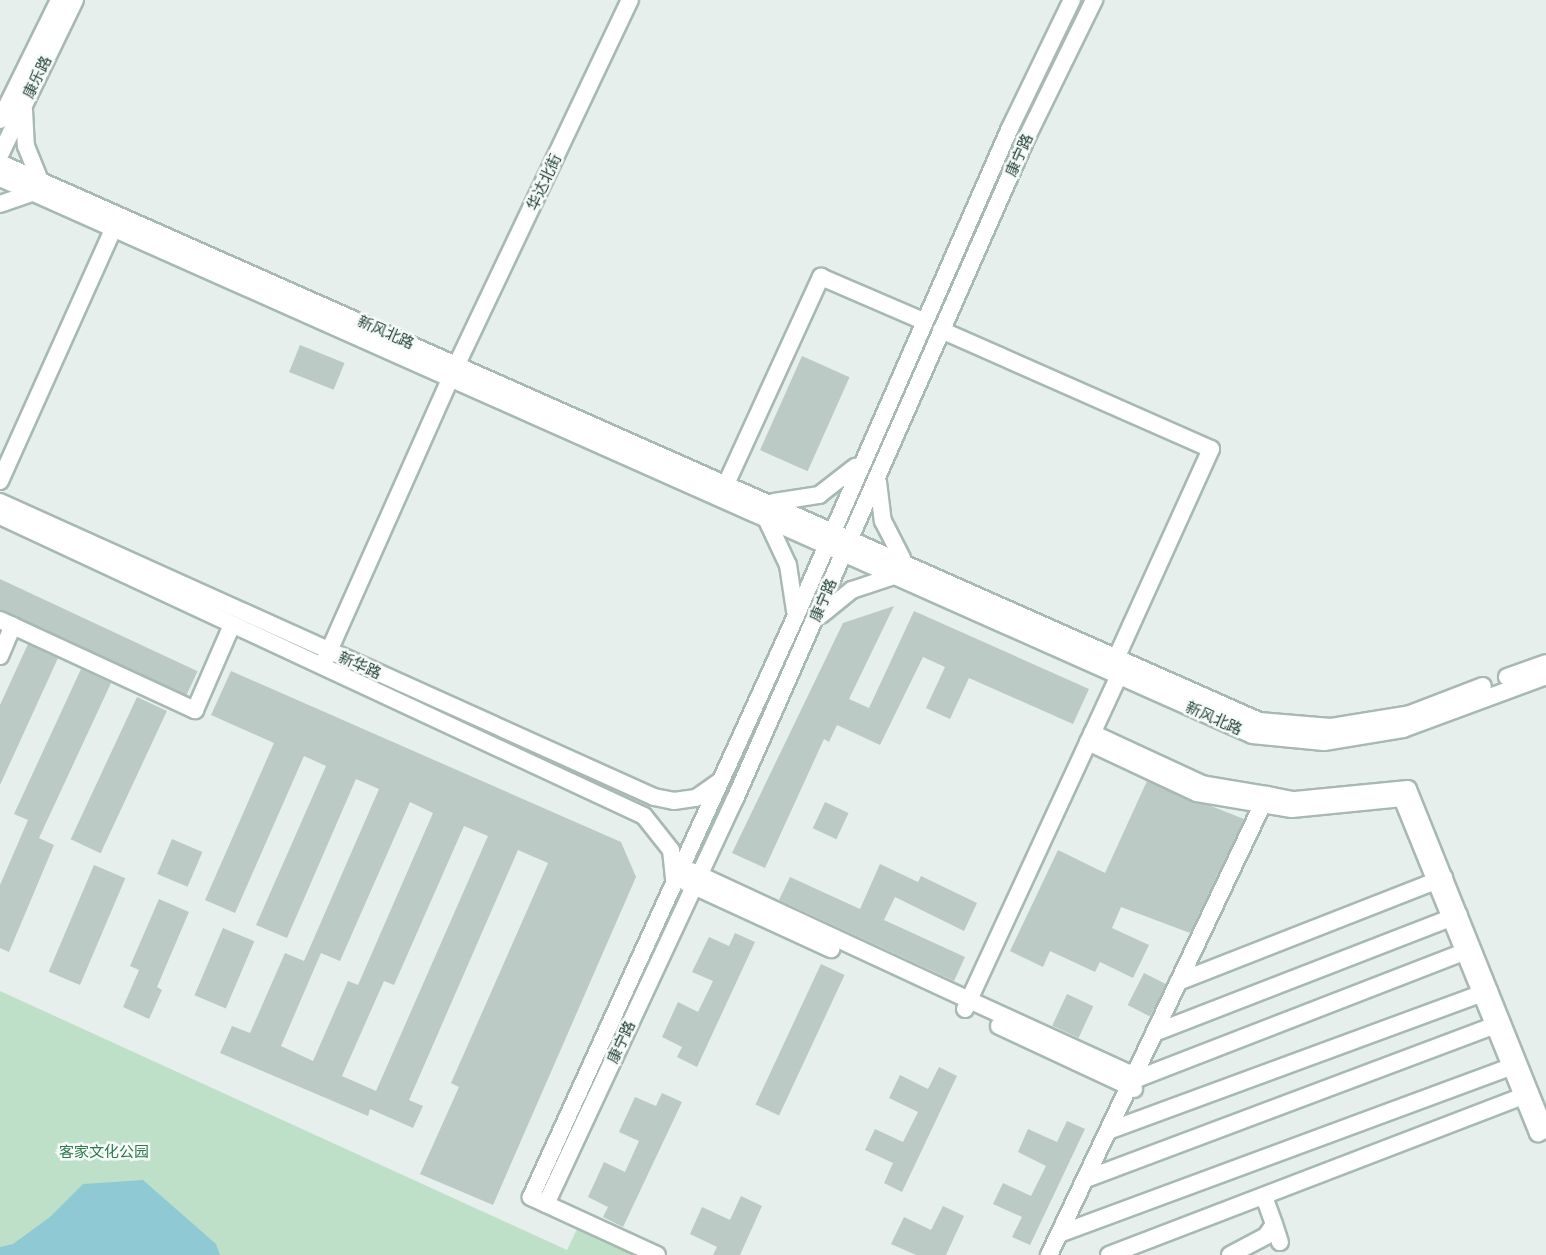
<!DOCTYPE html>
<html>
<head>
<meta charset="utf-8">
<style>
	body { margin:0 }
	#map { position:relative; width:1546px; height:1255px; overflow:hidden; background:#e6efeb; font-family:"Asap Condensed","Noto Sans SC",sans-serif }
	div>[style] { position:absolute }
	.green>* { inset:0; background:#bfe0c8 }
	.water>* { inset:0; background:#8ec9d4 }
	.building>* { inset:0; background:#bbcac4; transform-origin:0 0 }
	.roads { filter:drop-shadow(2px 0 #a8b8b2) drop-shadow(-2px 0 #a8b8b2) drop-shadow(0 2px #a8b8b2) drop-shadow(0 -2px #a8b8b2) }
	.minor>* { height:16px; margin:-8px; padding:0 8px; transform-origin:8px; border-radius:8px; background:#fff }
	span { translate:-50% -50%; white-space:nowrap; text-align:center; line-height:1.15; -webkit-text-stroke:5px #f7fbf9; paint-order:stroke }
	.street-label { font-size:15px; color:#24423a }
	.park-label { font-size:15px; color:#2d7a4b }
</style>
</head>
<body>
<div id="map">
	<div class="green">
		<div style="clip-path:polygon(0 991px,567px 1250px,578px 1227px,640px 1255px,0 1255px)"></div>
	</div>
	<div class="water">
		<div style="clip-path:polygon(143px 1180px,216px 1244px,220px 1255px,0 1255px,0 1247px,13px 1244px,50px 1217px,83px 1184px)"></div>
	</div>
	<div class="building">
		<div style="left:300px;top:345px;width:48px;height:29px;rotate:22deg"></div>
		<div style="left:802px;top:356px;width:52px;height:103px;rotate:24deg"></div>
		<div style="left:0;top:579px;width:218px;height:29px;rotate:25deg"></div>
		<div style="clip-path:polygon(894px 606px,849px 699px,869px 708px,914px 611px,1089px 689px,1073px 724px,969px 678px,950px 719px,926px 708px,945px 667px,923px 657px,880px 745px,837px 725px,829px 742px,824px 739px,765px 868px,732px 853px,843px 623px)"></div>
		<div style="clip-path:polygon(28px 644px,58px 658px,0 785px,0 705px)"></div>
		<div style="clip-path:polygon(81px 669px,111px 683px,39px 838px,54px 845px,9px 952px,0 948px,0 885px,28px 820px,14px 814px)"></div>
		<div style="clip-path:polygon(evenodd,231px 671px,621px 842px,636px 877px,493px 1205px,420px 1174px,459px 1087px,451px 1083px,548px 863px,518px 850px,409px 1100px,423px 1106px,413px 1128px,370px 1109px,368px 1116px,220px 1053px,232px 1026px,250px 1033px,285px 953px,304px 961px,379px 789px,356px 779px,287px 938px,256px 925px,326px 766px,304px 756px,235px 913px,205px 900px,274px 743px,211px 715px,231px 671px,410px 802px,433px 813px,358px 985px,348px 981px,313px 1061px,281px 1046px,321px 953px,340px 961px,410px 802px,231px 671px,464px 826px,488px 836px,376px 1091px,342px 1076px,384px 981px,394px 985px,464px 826px)"></div>
		<div style="left:137px;top:697px;width:33px;height:157px;rotate:25deg"></div>
		<div style="clip-path:polygon(1147px 781px,1244px 819px,1190px 933px,1121px 907px,1112px 928px,1149px 945px,1133px 978px,1100px 962px,1095px 972px,1050px 951px,1043px 967px,1010px 951px,1058px 850px,1105px 873px)"></div>
		<div style="left:825px;top:802px;width:26px;height:29px;rotate:25deg"></div>
		<div style="left:172px;top:839px;width:33px;height:38px;rotate:23deg"></div>
		<div style="clip-path:polygon(880px 864px,918px 882px,921px 876px,977px 903px,964px 931px,895px 897px,884px 920px,965px 957px,954px 981px,779px 900px,790px 877px,860px 909px)"></div>
		<div style="left:94px;top:865px;width:34px;height:116px;rotate:23deg"></div>
		<div style="clip-path:polygon(159px 899px,189px 912px,157px 987px,162px 990px,149px 1019px,123px 1007px,139px 970px,130px 966px)"></div>
		<div style="left:223px;top:928px;width:34px;height:73px;rotate:23deg"></div>
		<div style="clip-path:polygon(735px 933px,755px 942px,697px 1067px,677px 1057px,682px 1047px,662px 1037px,678px 1002px,698px 1012px,713px 981px,692px 972px,709px 937px,729px 946px)"></div>
		<div style="left:821px;top:964px;width:26px;height:155px;rotate:25deg"></div>
		<div style="left:1144px;top:973px;width:25px;height:36px;rotate:27deg"></div>
		<div style="left:1067px;top:994px;width:29px;height:35px;rotate:25deg"></div>
		<div style="clip-path:polygon(939px 1067px,957px 1076px,902px 1192px,884px 1183px,893px 1163px,865px 1150px,875px 1129px,903px 1142px,918px 1112px,889px 1098px,900px 1075px,928px 1089px)"></div>
		<div style="clip-path:polygon(662px 1093px,682px 1102px,623px 1227px,603px 1217px,608px 1207px,588px 1197px,604px 1162px,625px 1172px,639px 1141px,619px 1132px,635px 1097px,656px 1106px)"></div>
		<div style="clip-path:polygon(1067px 1121px,1085px 1129px,1030px 1245px,1012px 1237px,1022px 1217px,993px 1204px,1003px 1183px,1031px 1196px,1046px 1166px,1018px 1152px,1028px 1129px,1057px 1142px)"></div>
		<div style="clip-path:polygon(741px 1196px,762px 1206px,740px 1255px,713px 1255px,717px 1247px,690px 1234px,702px 1207px,730px 1220px)"></div>
		<div style="clip-path:polygon(943px 1206px,964px 1216px,946px 1255px,916px 1255px,891px 1244px,904px 1217px,931px 1230px)"></div>
	</div>
	<div class="roads">
		<div class="minor">
			<div style="left:24px;top:110px;width:36px;rotate:87deg"></div>
			<div style="left:26px;top:146px;width:38px;rotate:68deg"></div>
			<div style="left:0;top:120px;width:134px;rotate:-63.8deg"></div>
			<div style="left:0;top:155px;width:172px;rotate:-64.2deg"></div>
			<div style="left:0;top:163px;width:1377px;rotate:23.9deg"></div>
			<div style="left:1259px;top:721px;width:72px;rotate:4.8deg"></div>
			<div style="left:1331px;top:727px;width:80px;rotate:-9.3deg"></div>
			<div style="left:1410px;top:714px;width:78px;rotate:-21deg"></div>
			<div style="left:0;top:178px;width:1370px;rotate:23.98deg"></div>
			<div style="left:1252px;top:735px;width:72px;rotate:5.6deg"></div>
			<div style="left:1324px;top:742px;width:80px;rotate:-9.3deg"></div>
			<div style="left:1403px;top:729px;width:153px;rotate:-20.3deg"></div>
			<div style="left:0;top:204px;width:36px;rotate:-19deg"></div>
			<div style="left:941px;top:330px;width:295px;rotate:23.8deg"></div>
			<div style="left:1211px;top:449px;width:237px;rotate:114.4deg"></div>
			<div style="left:0;top:481px;width:287px;rotate:-65.8deg"></div>
			<div style="left:727px;top:482px;width:226px;rotate:-65.4deg"></div>
			<div style="left:821px;top:277px;width:111px;rotate:23.3deg"></div>
			<div style="left:878px;top:482px;width:39px;rotate:83deg"></div>
			<div style="left:883px;top:521px;width:42px;rotate:62.8deg"></div>
			<div style="left:0;top:502px;width:717px;rotate:24.28deg"></div>
			<div style="left:654px;top:797px;width:20px;rotate:11deg"></div>
			<div style="left:674px;top:801px;width:22px;rotate:-8deg"></div>
			<div style="left:696px;top:798px;width:29px;rotate:-35deg"></div>
			<div style="left:774px;top:502px;width:46px;rotate:-8.8deg"></div>
			<div style="left:819px;top:495px;width:46px;rotate:-37.9deg"></div>
			<div style="left:0;top:516px;width:710px;rotate:24.98deg"></div>
			<div style="left:644px;top:816px;width:43px;rotate:51.5deg"></div>
			<div style="left:671px;top:850px;width:31px;rotate:84deg"></div>
			<div style="left:765px;top:516px;width:54px;rotate:64.9deg"></div>
			<div style="left:788px;top:565px;width:47px;rotate:81.3deg"></div>
			<div style="left:821px;top:615px;width:40px;rotate:-39deg"></div>
			<div style="left:852px;top:590px;width:47px;rotate:-18.4deg"></div>
			<div style="left:0;top:620px;width:215px;rotate:24.8deg"></div>
			<div style="left:195px;top:710px;width:93px;rotate:-66.5deg"></div>
			<div style="left:0;top:656px;width:33px;rotate:-67deg"></div>
			<div style="left:325px;top:660px;width:324px;rotate:-66deg"></div>
			<div style="left:457px;top:364px;width:403px;rotate:-64.6deg"></div>
			<div style="left:1507px;top:677px;width:41px;rotate:-19.7deg"></div>
			<div style="left:1088px;top:742px;width:120px;rotate:25.1deg"></div>
			<div style="left:1197px;top:793px;width:96px;rotate:9.6deg"></div>
			<div style="left:1292px;top:809px;width:111px;rotate:-5.7deg"></div>
			<div style="left:1402px;top:798px;width:362px;rotate:67.9deg"></div>
			<div style="left:1538px;top:1133px;width:8px;rotate:-23deg"></div>
			<div style="left:1545px;top:1130px;width:367px;rotate:-111.9deg"></div>
			<div style="left:1408px;top:789px;width:116px;rotate:174.5deg"></div>
			<div style="left:1293px;top:800px;width:21px;rotate:-169deg"></div>
			<div style="left:1272px;top:796px;width:71px;rotate:-170.3deg"></div>
			<div style="left:1202px;top:784px;width:121px;rotate:-155.1deg"></div>
			<div style="left:691px;top:871px;width:306px;rotate:24.9deg"></div>
			<div style="left:969px;top:1000px;width:367px;rotate:-65.2deg"></div>
			<div style="left:685px;top:882px;width:161px;rotate:24.7deg"></div>
			<div style="left:1178px;top:982px;width:286px;rotate:-21.4deg"></div>
			<div style="left:965px;top:1009px;width:10px;rotate:-66deg"></div>
			<div style="left:969px;top:1000px;width:187px;rotate:24.6deg"></div>
			<div style="left:1139px;top:1078px;width:357px;rotate:-21.2deg"></div>
			<div style="left:999px;top:1026px;width:149px;rotate:25deg"></div>
			<div style="left:1154px;top:1033px;width:327px;rotate:-21.2deg"></div>
			<div style="left:1108px;top:1131px;width:406px;rotate:-20.2deg"></div>
			<div style="left:1086px;top:1179px;width:444px;rotate:-20.6deg"></div>
			<div style="left:546px;top:1204px;width:447px;rotate:-65deg"></div>
			<div style="left:735px;top:799px;width:724px;rotate:-66.2deg"></div>
			<div style="left:1027px;top:137px;width:153px;rotate:-63.9deg"></div>
			<div style="left:1274px;top:1224px;width:19px;rotate:72deg"></div>
			<div style="left:1059px;top:1234px;width:489px;rotate:-20.3deg"></div>
			<div style="left:657px;top:1255px;width:139px;rotate:-155.3deg"></div>
			<div style="left:531px;top:1197px;width:636px;rotate:-65.49deg"></div>
			<div style="left:795px;top:618px;width:535px;rotate:-66.31deg"></div>
			<div style="left:1010px;top:128px;width:142px;rotate:-64.2deg"></div>
			<div style="left:1049px;top:1255px;width:509px;rotate:-64.64deg"></div>
			<div style="left:1109px;top:1255px;width:451px;rotate:-21deg"></div>
			<div style="left:1230px;top:1255px;width:41px;rotate:-27.8deg"></div>
			<div style="left:1266px;top:1236px;width:14px;rotate:-56deg"></div>
			<div style="left:1274px;top:1224px;width:30px;rotate:-110deg"></div>
		</div>
	</div>
	<div class="street-label">
		<span style="left:37px;top:77px;rotate:-64deg">康乐路</span>
		<span style="left:1019px;top:155px;rotate:-66deg">康宁路</span>
		<span style="left:544px;top:182px;rotate:-65deg">华达北街</span>
		<span style="left:386px;top:332px;rotate:24deg">新风北路</span>
		<span style="left:823px;top:600px;rotate:-67deg">康宁路</span>
		<span style="left:360px;top:665px;rotate:24deg">新华路</span>
		<span style="left:1214px;top:718px;rotate:24deg">新风北路</span>
		<span style="left:621px;top:1042px;rotate:-65deg">康宁路</span>
	</div>
	<div class="park-label">
		<span style="left:104px;top:1152px">客家文化公园</span>
	</div>
</div>
</body>
</html>
